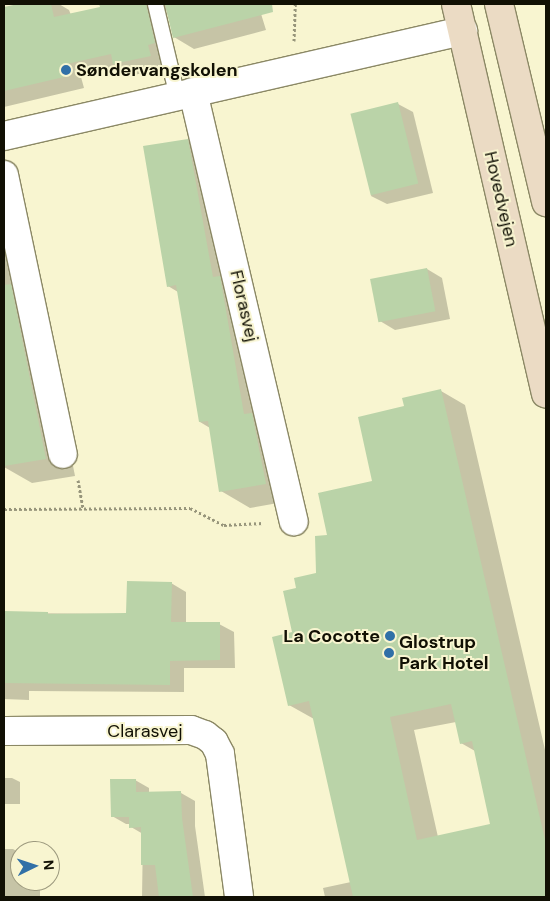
<!DOCTYPE html>
<html>
<head>
<meta charset="utf-8">
<style>
	body { margin:0 }
	#map { position:relative; width:550px; height:901px; overflow:hidden; background:#f8f5d0; font-family:"DM Sans",sans-serif }
	div>[style] { position:absolute }
	.shadow>* { inset:0; background:#0003 }
	.building>* { inset:0; background:#bad3a8; transform-origin:0 0 }
	.path>* { height:3px; margin-top:-1.5px; transform-origin:0; background:repeating-linear-gradient(90deg,#97957b 0 2.5px,transparent 0 5px) }
	.roads { filter:drop-shadow(1px 0 #8b8865) drop-shadow(-1px 0 #8b8865) drop-shadow(0 1px #8b8865) drop-shadow(0 -1px #8b8865) }
	.lane>* { height:15px; margin:-7.5px; padding:0 7.5px; transform-origin:7.5px; border-radius:7.5px; background:#fff }
	.street>* { height:28px; margin:-14px; padding:0 14px; transform-origin:14px; border-radius:14px; background:#fff }
	.secondary>* { height:28px; margin:-14px; padding:0 14px; transform-origin:14px; border-radius:14px; background:#ebdbc4 }
	.dots>* { width:14px; height:14px; translate:-50% -50%; box-sizing:border-box; border:2px solid #f8f5d0; border-radius:50% }
	span { translate:-50% -50%; white-space:nowrap; text-align:center; line-height:1.15; -webkit-text-stroke:4px #f8f5d0; paint-order:stroke }
	.poi-label { font-size:18px; color:#111004; font-weight:700 }
	.left { translate:0 -50%; text-align:left }
	.right { translate:-100% -50%; text-align:right }
	.street-label { font-size:18px; color:#111004 }
	.frame { position:absolute; inset:0; border:5px solid #111004; pointer-events:none }
	.north { position:absolute; left:10px; top:841px; width:50px; height:50px; box-sizing:border-box; background:#f8f5d0; border:1px solid #9c997e; border-radius:50%; rotate:86deg; font-size:14px; font-weight:700; line-height:20px; text-align:center; color:#111004 }
	.north::after { content:''; display:block; margin:auto; width:18px; height:22px; background:#3170a7; clip-path:polygon(50% 0,100% 100%,50% 72%,0 100%) }
</style>
</head>
<body>
<div id="map">
	<div class="shadow">
		<div style="clip-path:polygon(23px 4px,59px 4px,69px 10px,71px 15px,101px 8px,100px 4px,258px 4px,266px 30px,194px 49px,174px 37px,166px 9px,170px 67px,134px 75px,121px 68px,81px 77px,84px 88px,4px 107px,4px 8px)"></div>
		<div style="clip-path:polygon(398px 104px,413px 112px,433px 193px,387px 204px,371px 196px)"></div>
		<div style="clip-path:polygon(188px 140px,217px 157px,295px 500px,250px 508px,221px 491px,210px 428px,200px 422px,178px 292px,168px 286px)"></div>
		<div style="clip-path:polygon(4px 193px,48px 339px,75px 476px,32px 483px,4px 467px)"></div>
		<div style="clip-path:polygon(427px 269px,442px 278px,450px 319px,395px 330px,380px 321px)"></div>
		<div style="clip-path:polygon(evenodd,441px 391px,465px 405px,546px 754px,546px 897px,325px 897px,323px 888px,351px 882px,314px 719px,289px 705px,298px 589px,317px 574px,329px 537px,374px 482px,406px 407px,441px 391px,456px 722px,461px 743px,475px 751px,491px 825px,438px 837px,414px 730px,456px 722px)"></div>
		<div style="clip-path:polygon(171px 583px,186px 592px,186px 624px,219px 624px,234px 632px,235px 668px,184px 668px,184px 692px,29px 691px,29px 700px,4px 699px,4px 613px,127px 614px)"></div>
		<div style="clip-path:polygon(4px 778px,12px 778px,20px 782px,20px 804px,4px 804px)"></div>
		<div style="clip-path:polygon(135px 780px,149px 788px,149px 793px,181px 793px,195px 801px,195px 826px,205px 897px,142px 897px,143px 834px,131px 827px,130px 824px,126px 824px,112px 816px)"></div>
		<div style="clip-path:polygon(4px 849px,13px 849px,20px 853px,20px 881px,40px 881px,40px 896px,4px 897px)"></div>
	</div>
	<div class="building">
		<div style="clip-path:polygon(18px 4px,51px 4px,54px 17px,100px 7px,99px 4px,146px 4px,155px 43px,148px 45px,151px 56px,113px 64px,111px 54px,62px 65px,64px 77px,4px 91px,4px 7px)"></div>
		<div style="clip-path:polygon(165px 4px,272px 4px,273px 12px,173px 38px)"></div>
		<div style="left:398px;top:102px;width:84px;height:49px;rotate:76deg"></div>
		<div style="clip-path:polygon(188px 139px,213px 277px,220px 276px,244px 414px,252px 413px,266px 484px,219px 492px,208px 421px,199px 422px,176px 285px,167px 287px,143px 146px)"></div>
		<div style="left:427px;top:268px;width:44px;height:58px;rotate:79deg"></div>
		<div style="clip-path:polygon(11px 284px,46px 459px,4px 466px,4px 285px)"></div>
		<div style="clip-path:polygon(evenodd,441px 389px,546px 844px,546px 897px,353px 897px,309px 701px,288px 706px,272px 637px,292px 632px,283px 591px,296px 588px,294px 578px,316px 573px,315px 536px,327px 535px,318px 493px,372px 481px,358px 417px,404px 406px,402px 398px,441px 389px,451px 704px,460px 744px,472px 741px,490px 824px,417px 840px,390px 717px,451px 704px)"></div>
		<div style="clip-path:polygon(127px 581px,172px 582px,171px 622px,220px 622px,220px 660px,170px 661px,170px 685px,4px 683px,4px 611px,48px 612px,48px 614px,126px 613px)"></div>
		<div style="clip-path:polygon(110px 779px,136px 779px,136px 792px,181px 791px,182px 818px,193px 897px,159px 897px,155px 865px,141px 865px,141px 827px,129px 828px,129px 817px,111px 817px)"></div>
	</div>
	<div class="path">
		<div style="left:294px;top:41px;width:37px;rotate:-88deg"></div>
		<div style="left:78px;top:480px;width:29px;rotate:80deg"></div>
		<div style="left:4px;top:509px;width:186px;rotate:-0.3deg"></div>
		<div style="left:190px;top:508px;width:38px;rotate:27deg"></div>
		<div style="left:224px;top:525px;width:39px;rotate:-3deg"></div>
	</div>
	<div class="roads">
		<div class="lane">
			<div style="left:155px;top:4px;width:95px;rotate:76.6deg"></div>
		</div>
		<div class="street">
			<div style="left:193px;top:92px;width:441px;rotate:76.8deg"></div>
			<div style="left:4px;top:136px;width:471px;rotate:-12.9deg"></div>
			<div style="left:4px;top:175px;width:285px;rotate:78.1deg"></div>
			<div style="left:4px;top:731px;width:187px;rotate:-0.3deg"></div>
			<div style="left:191px;top:730px;width:15px;rotate:20deg"></div>
			<div style="left:205px;top:735px;width:11px;rotate:38deg"></div>
			<div style="left:214px;top:742px;width:13px;rotate:63deg"></div>
			<div style="left:220px;top:754px;width:144px;rotate:82.4deg"></div>
		</div>
		<div class="secondary">
			<div style="left:456px;top:4px;width:400px;rotate:77deg"></div>
			<div style="left:499px;top:4px;width:204px;rotate:76.6deg"></div>
		</div>
	</div>
	<div class="dots">
		<div style="left:66px;top:70px;background:#3170a7"></div>
		<div style="left:390px;top:636px;background:#3170a7"></div>
		<div style="left:389px;top:653px;background:#3170a7"></div>
	</div>
	<div class="poi-label">
		<span class="left" style="left:76px;top:70px">Søndervangskolen</span>
		<span class="right" style="left:380px;top:636px">La Cocotte</span>
		<span class="left" style="left:399px;top:653px">Glostrup<br>Park Hotel</span>
	</div>
	<div class="street-label">
		<span style="left:501px;top:199px;rotate:77deg">Hovedvejen</span>
		<span style="left:244px;top:306px;rotate:77deg">Florasvej</span>
		<span style="left:145px;top:731px">Clarasvej</span>
	</div>
	<div class="frame"></div>
	<div class="north">N</div>
</div>
</body>
</html>
